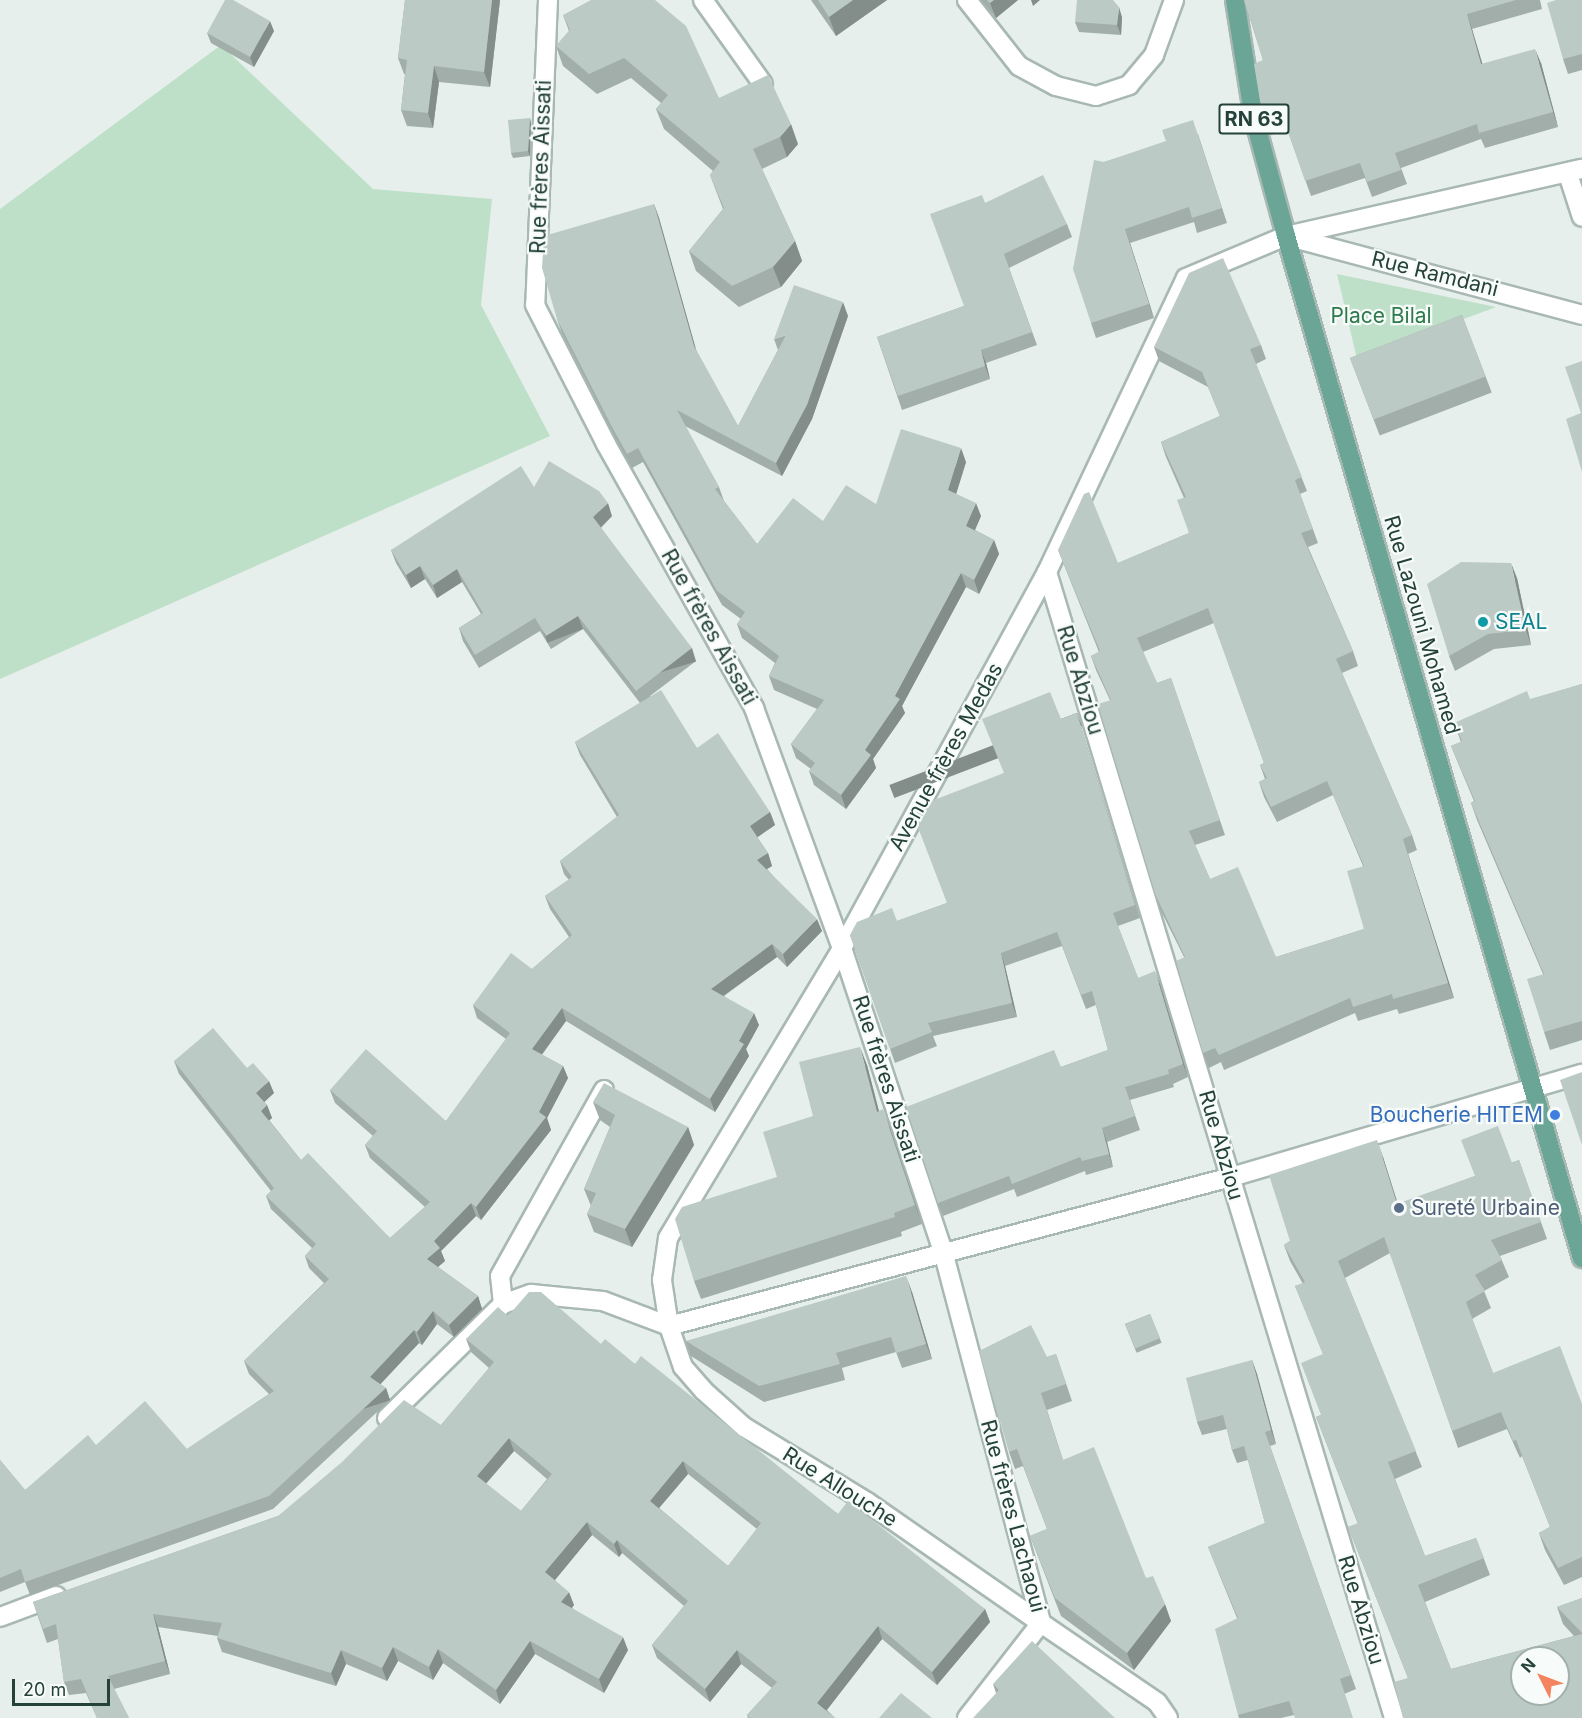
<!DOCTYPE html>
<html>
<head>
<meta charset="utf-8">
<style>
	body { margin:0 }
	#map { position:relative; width:1582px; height:1718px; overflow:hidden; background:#e6efeb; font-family:Inter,sans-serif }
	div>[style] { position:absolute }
	.green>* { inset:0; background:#bfe0c8 }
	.roads { filter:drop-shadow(2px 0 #a8b8b2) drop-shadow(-2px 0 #a8b8b2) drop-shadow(0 2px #a8b8b2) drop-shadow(0 -2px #a8b8b2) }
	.street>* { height:18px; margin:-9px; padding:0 9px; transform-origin:9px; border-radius:9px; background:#fff }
	.secondary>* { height:18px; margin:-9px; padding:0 9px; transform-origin:9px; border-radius:9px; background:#fff }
	.primary>* { height:18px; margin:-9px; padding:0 9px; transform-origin:9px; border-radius:9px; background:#6aa596 }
	.wall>* { inset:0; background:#a1aea9; transform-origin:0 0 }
	.shaded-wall>* { inset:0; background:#838d89; transform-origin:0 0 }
	.building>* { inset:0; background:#bbcac4; transform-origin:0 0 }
	.dots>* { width:16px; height:16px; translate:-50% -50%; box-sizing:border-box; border:3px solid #f7fbf9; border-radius:50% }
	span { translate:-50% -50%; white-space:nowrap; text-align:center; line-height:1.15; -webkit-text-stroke:4.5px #f7fbf9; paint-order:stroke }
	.shield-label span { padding:2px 4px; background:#f7fbf9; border:2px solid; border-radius:4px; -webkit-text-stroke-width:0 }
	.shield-label { font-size:20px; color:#24423a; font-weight:700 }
	.street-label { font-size:21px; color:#24423a }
	.park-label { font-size:21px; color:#2d7a4b }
	.culture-label { font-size:21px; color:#0d838f }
	.left { translate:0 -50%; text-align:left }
	.shop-label { font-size:21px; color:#366cbe }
	.right { translate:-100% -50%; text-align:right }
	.service-label { font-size:21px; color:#4e5e75 }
	.north { position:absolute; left:1510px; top:1646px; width:60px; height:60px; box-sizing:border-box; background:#f7fbf9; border:2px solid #a3b1ad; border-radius:50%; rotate:312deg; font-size:16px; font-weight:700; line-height:24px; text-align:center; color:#24423a }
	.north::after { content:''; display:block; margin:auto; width:21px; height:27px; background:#f4845f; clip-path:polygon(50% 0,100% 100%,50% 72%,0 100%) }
	.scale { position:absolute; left:12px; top:1679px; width:98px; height:27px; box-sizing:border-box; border:3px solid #24423a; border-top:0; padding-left:8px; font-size:18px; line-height:21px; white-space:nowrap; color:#24423a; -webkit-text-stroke:4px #f7fbf9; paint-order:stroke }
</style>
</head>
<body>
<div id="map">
	<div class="green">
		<div style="clip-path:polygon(221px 45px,373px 189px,492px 199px,481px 305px,550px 436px,0 679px,0 209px)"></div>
		<div style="clip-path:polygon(1337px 274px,1496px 307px,1357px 359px)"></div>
	</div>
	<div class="roads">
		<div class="street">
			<div style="left:548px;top:0;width:305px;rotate:92.4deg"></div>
			<div style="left:535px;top:305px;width:156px;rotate:62.9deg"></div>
			<div style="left:606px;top:444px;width:303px;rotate:60.7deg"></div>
			<div style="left:754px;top:708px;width:256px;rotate:69.9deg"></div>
			<div style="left:842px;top:948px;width:324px;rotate:71.6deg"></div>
			<div style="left:944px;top:1255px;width:381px;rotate:75.2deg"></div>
			<div style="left:1041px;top:1623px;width:140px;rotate:34.3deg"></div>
			<div style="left:1157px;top:1702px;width:19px;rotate:55deg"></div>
			<div style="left:703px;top:0;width:103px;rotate:54.5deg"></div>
			<div style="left:967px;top:0;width:84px;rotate:51.8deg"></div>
			<div style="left:1019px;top:66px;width:42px;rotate:28.4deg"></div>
			<div style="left:1056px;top:86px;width:41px;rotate:14deg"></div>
			<div style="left:1096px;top:96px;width:35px;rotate:-18deg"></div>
			<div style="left:1129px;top:85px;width:39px;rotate:-50deg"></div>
			<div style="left:1154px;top:55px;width:59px;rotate:-70deg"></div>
			<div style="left:1568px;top:174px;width:45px;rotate:72deg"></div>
			<div style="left:1047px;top:572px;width:1197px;rotate:73.15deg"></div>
			<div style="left:503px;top:1304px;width:28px;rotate:-96deg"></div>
			<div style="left:500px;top:1276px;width:213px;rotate:-60.8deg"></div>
			<div style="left:387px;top:1418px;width:163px;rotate:-44.5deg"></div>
			<div style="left:503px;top:1304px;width:30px;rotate:-20deg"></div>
			<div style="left:531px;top:1294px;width:72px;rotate:5.6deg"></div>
			<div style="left:603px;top:1301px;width:71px;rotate:20.7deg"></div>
			<div style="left:669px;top:1326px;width:581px;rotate:-14.85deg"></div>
			<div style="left:1231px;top:1177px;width:366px;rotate:-16.4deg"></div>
			<div style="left:0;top:1617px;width:60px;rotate:-20.6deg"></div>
			<div style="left:967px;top:1718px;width:120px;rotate:-52.1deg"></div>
			<div style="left:1041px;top:1623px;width:212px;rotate:-145.2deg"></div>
			<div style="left:867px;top:1502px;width:144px;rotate:-148.6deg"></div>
			<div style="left:744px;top:1427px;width:54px;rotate:-138deg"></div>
			<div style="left:704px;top:1391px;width:32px;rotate:-131deg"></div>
			<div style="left:683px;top:1367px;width:43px;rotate:-108.9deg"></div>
			<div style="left:669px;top:1326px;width:47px;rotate:-98.7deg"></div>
			<div style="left:662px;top:1280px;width:42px;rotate:-81.9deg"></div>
			<div style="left:668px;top:1238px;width:338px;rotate:-59deg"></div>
			<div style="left:842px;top:948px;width:428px;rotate:-61.4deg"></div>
			<div style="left:1047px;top:572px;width:325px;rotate:-64.7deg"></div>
			<div style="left:1186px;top:278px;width:108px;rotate:-22.8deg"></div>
			<div style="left:1286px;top:236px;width:303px;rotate:-12.8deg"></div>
		</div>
		<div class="secondary">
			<div style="left:1286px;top:236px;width:306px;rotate:14.9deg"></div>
		</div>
		<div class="primary">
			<div style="left:1235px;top:0;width:120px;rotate:80.9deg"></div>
			<div style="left:1254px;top:118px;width:122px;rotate:74.8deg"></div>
			<div style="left:1286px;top:236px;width:1064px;rotate:73.85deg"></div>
		</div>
	</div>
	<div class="wall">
		<div style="clip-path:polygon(405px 0,500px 0,490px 87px,439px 82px,433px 128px,407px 126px,401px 110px,405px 74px,404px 74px,398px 58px)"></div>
		<div style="clip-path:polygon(811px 0,887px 0,836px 36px)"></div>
		<div style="clip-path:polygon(981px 0,1018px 0,996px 18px)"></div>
		<div style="clip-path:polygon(1244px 0,1540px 0,1542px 9px,1472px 29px,1482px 64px,1541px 63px,1558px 127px,1485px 148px,1481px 139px,1401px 168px,1407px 184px,1372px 197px,1365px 178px,1311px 196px,1287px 129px,1271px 135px,1265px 120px,1263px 60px)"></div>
		<div style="clip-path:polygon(1582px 0,1582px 70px,1568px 74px,1563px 59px)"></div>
		<div style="clip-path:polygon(563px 15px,719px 98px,798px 144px,787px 157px,762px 169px,795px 241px,802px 261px,781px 287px,739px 307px,696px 271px,689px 251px,723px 209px,710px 175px,713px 171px,664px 129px,656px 109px,661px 103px,631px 78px,597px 94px,563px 66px,556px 46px,569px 31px)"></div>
		<div style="clip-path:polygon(1122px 17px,1121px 35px,1079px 32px,1075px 22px)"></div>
		<div style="clip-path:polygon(274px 31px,254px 67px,211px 43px,207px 33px)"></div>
		<div style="clip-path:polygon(530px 118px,531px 124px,530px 156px,513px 158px,511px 153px)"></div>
		<div style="clip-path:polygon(1198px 134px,1227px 223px,1197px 233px,1194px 222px,1130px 243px,1154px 318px,1096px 338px,1091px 323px,1104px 162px)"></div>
		<div style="clip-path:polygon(985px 203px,1067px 224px,1072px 237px,1009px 268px,1037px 345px,986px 363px,990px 379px,902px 410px,877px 337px,964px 306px)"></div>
		<div style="clip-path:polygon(654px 204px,659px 218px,696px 350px,738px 426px,778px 350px,774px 339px,848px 316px,812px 419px,782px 476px,685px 426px,719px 487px,724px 501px,757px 544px,823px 521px,876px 504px,966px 462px,956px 494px,981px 516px,975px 530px,994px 540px,999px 554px,979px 594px,966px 587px,902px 706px,905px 713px,873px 759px,876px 768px,846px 809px,814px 785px,809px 771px,811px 769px,796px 758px,791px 744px,817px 709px,774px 690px,769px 676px,775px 663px,742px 638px,737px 624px,741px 619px,722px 605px,643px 462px,632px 468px,616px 439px,562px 333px,557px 319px)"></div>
		<div style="left:1462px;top:315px;width:83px;height:120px;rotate:69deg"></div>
		<div style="clip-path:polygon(evenodd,1261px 345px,1266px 359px,1256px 364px,1307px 491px,1300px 494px,1318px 543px,1308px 547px,1353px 651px,1358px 666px,1342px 673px,1412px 835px,1417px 850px,1408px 854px,1454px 998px,1399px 1014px,1397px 1009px,1358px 1021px,1355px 1013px,1224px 1070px,1221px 1062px,1209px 1068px,1203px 1053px,1184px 957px,1161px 911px,1156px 896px,1110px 700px,1096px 670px,1091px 656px,1099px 652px,1058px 550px,1118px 563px,1189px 533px,1184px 498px,1166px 457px,1161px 442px,1220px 416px,1208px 387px,1159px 361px,1154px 347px,1261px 345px,1214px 623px,1264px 763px,1260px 765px,1265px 779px,1259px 782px,1264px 797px,1277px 822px,1333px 795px,1363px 866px,1364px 929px,1276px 957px,1210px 879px,1195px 845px,1225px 835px,1171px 678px,1157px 683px,1143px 652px,1214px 623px)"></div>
		<div style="clip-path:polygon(534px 487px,612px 516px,601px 528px,696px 661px,650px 696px,697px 748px,770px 812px,775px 825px,757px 837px,768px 853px,772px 866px,767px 869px,822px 931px,787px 967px,777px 957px,724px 996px,759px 1025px,746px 1049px,749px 1056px,715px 1112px,566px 1021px,542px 1055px,563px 1066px,568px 1078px,547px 1118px,551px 1130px,481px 1220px,476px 1216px,441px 1251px,445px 1261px,438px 1267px,478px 1296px,482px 1309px,454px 1337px,437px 1324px,422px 1345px,419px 1343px,380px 1384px,386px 1388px,390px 1400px,273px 1509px,30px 1595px,25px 1582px,0 1592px,0 1460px,25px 1490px,96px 1445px,187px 1449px,269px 1394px,249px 1374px,244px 1361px,324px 1283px,309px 1268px,305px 1256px,312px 1248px,271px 1209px,266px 1196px,271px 1191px,179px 1074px,174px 1061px,247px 1068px,274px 1093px,264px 1102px,267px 1105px,272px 1118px,269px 1120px,301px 1160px,390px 1238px,425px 1207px,370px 1158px,365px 1145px,373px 1136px,335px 1103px,330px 1090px,446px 1121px,506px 1039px,477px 1018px,473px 1005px,532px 969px,569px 937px,550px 909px,545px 896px,569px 880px,564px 874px,560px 861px,617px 817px,580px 755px,575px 742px,640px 703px,583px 629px,551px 649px,540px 631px,479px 668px,463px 641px,459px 628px,481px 614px,462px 582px,437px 598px,425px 579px,411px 588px,396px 563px,391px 550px)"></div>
		<div style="clip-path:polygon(1517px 578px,1531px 645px,1494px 649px,1455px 671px,1449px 656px)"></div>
		<div style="clip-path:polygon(1582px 684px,1582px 1040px,1550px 1050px,1544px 1032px,1543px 974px,1477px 820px,1471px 803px,1474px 801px,1458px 763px,1451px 746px,1461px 742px,1454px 723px)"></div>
		<div style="clip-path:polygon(1077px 713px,1140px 918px,1118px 926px,1138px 978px,1160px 984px,1188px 1077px,1173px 1084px,1174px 1087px,1130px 1100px,1140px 1130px,1107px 1142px,1113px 1167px,1086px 1175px,1085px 1171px,1017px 1197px,1014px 1189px,943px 1216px,938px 1203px,1061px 1067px,1108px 1050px,1096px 1005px,1086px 1009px,1062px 946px,1005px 966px,1017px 1017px,933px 1036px,937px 1046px,895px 1063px,850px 935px,897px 921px,947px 903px,1003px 774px,1061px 719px)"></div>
		<div style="clip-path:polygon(867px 1065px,879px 1111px,890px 1128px,922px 1224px,901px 1232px,902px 1236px,701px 1299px,694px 1281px,777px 1177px,813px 1116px)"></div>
		<div style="clip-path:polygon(593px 1102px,688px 1127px,694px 1145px,632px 1247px,594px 1232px,587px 1214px,591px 1206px,584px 1189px,610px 1127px,600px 1120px)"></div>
		<div style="clip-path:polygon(1383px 1157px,1398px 1204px,1519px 1160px,1547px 1239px,1500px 1256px,1509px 1277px,1484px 1291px,1491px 1308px,1472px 1319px,1493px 1373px,1582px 1404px,1582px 1577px,1564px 1585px,1545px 1550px,1539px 1533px,1550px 1527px,1522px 1456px,1520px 1458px,1507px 1429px,1458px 1448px,1390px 1253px,1345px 1278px,1422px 1467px,1395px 1479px,1425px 1556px,1476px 1538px,1490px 1575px,1425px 1602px,1451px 1669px,1574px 1636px,1563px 1624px,1557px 1607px,1582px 1598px,1582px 1718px,1408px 1678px,1348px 1527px,1358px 1524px,1316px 1417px,1321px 1415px,1323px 1354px,1295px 1286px,1303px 1284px,1290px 1261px,1284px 1245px,1290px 1241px)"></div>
		<div style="clip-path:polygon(912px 1292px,932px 1359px,902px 1368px,896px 1352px,842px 1368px,845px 1380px,764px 1402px,691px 1356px,686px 1341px)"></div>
		<div style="left:1150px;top:1314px;width:31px;height:27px;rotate:68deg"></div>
		<div style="clip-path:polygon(evenodd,508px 1316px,601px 1344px,635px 1364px,838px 1514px,985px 1609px,990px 1622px,937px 1685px,882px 1639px,827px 1710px,835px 1718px,748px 1718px,747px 1715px,772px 1688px,741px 1664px,710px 1702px,657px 1658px,652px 1645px,684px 1606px,622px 1553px,619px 1557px,592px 1535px,555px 1580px,574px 1605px,572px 1608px,628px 1650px,604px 1693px,535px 1654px,500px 1704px,443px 1663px,433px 1680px,398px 1661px,387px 1681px,346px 1664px,336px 1686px,222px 1652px,217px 1638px,218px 1636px,158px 1627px,170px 1674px,114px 1689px,129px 1718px,97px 1718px,86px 1693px,69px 1695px,64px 1682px,58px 1639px,47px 1643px,33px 1602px,278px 1516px,441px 1425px,489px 1368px,471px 1352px,466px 1339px,508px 1316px,514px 1451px,547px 1479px,521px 1511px,486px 1484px,514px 1451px,508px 1316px,688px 1474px,757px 1529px,728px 1566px,659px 1508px,688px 1474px)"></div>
		<div style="clip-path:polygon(1056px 1354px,1072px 1401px,1047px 1410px,1063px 1460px,1146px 1578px,1171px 1621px,1134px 1670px,1061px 1616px,1030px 1536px,1047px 1529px,1023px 1466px,1015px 1469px,1009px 1452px,1047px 1357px)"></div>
		<div style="clip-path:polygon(1252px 1360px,1257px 1374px,1276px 1444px,1270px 1446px,1356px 1689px,1294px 1715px,1281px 1718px,1239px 1718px,1238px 1715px,1237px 1618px,1208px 1547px,1265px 1523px,1248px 1460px,1237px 1463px,1232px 1450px,1227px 1429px,1202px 1435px,1197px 1422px)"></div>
		<div style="clip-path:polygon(993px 1684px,1115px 1718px,996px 1693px)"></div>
	</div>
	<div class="shaded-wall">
		<div style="clip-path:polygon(492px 0,500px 0,490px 87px,484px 72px)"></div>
		<div style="clip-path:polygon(853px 0,887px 0,836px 36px,829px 17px)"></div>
		<div style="clip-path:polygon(994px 0,1018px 0,996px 18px,990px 3px)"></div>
		<div style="clip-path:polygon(1031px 0,1040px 0,1033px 6px)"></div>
		<div style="clip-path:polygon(1119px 7px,1122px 17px,1121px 35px,1117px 25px)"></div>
		<div style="clip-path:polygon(1467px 14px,1472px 29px,1487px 79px,1481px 64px)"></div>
		<div style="clip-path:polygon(270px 21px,274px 31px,254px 67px,250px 57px)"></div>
		<div style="clip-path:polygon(1535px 49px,1541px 63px,1558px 127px,1553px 112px)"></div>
		<div style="clip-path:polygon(434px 66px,439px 82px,433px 128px,428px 113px)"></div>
		<div style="clip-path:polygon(530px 118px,531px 124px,530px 156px,528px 151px)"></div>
		<div style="clip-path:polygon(791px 124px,798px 144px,787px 157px,780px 137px)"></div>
		<div style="clip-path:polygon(654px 204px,659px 218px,699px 360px,694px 346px)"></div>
		<div style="clip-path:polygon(1125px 229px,1130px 243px,1154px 318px,1149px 304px)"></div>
		<div style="clip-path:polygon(795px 241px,802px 261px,781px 287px,773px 267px)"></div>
		<div style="clip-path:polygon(843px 302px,848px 316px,812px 419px,782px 476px,776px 463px)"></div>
		<div style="clip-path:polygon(981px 350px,986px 363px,990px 379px,985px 366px)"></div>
		<div style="clip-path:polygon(961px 448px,966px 462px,953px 504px,948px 490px)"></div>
		<div style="clip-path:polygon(608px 503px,612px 516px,598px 530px,593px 517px)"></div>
		<div style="clip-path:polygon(976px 503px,981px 516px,971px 539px,966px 526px)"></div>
		<div style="clip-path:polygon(994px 540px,999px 554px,979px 594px,974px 580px)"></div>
		<div style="clip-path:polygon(1511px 563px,1517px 578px,1531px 645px,1526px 630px)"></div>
		<div style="clip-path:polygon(420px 566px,425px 579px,411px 588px,406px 575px)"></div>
		<div style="clip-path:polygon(457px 569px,462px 582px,437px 598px,433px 585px)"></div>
		<div style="clip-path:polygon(961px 573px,966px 587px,902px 706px,905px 713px,873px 759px,876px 768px,846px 809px,841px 795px)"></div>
		<div style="left:578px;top:616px;width:14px;height:38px;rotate:69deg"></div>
		<div style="left:692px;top:648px;width:14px;height:71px;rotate:73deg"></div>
		<div style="left:1077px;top:713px;width:14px;height:201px;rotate:69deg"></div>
		<div style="clip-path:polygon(770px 812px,775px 825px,755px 839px,750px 826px)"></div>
		<div style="clip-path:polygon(1403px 839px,1408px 854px,1454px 998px,1448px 983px)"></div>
		<div style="clip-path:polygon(768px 853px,772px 866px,762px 872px,757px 860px)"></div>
		<div style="clip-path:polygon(817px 919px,822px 931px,787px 967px,783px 954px)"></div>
		<div style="clip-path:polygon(772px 944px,777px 957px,716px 1001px,711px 989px)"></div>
		<div style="clip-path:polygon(1001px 953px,1005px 966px,1017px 1017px,1012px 1003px)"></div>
		<div style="clip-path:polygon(1155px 971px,1160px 984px,1188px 1077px,1183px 1064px)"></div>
		<div style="clip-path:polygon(562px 1008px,566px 1021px,536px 1062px,532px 1049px)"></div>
		<div style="clip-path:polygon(754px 1013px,759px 1025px,746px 1049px,749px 1056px,715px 1112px,710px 1099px,739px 1041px)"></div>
		<div style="clip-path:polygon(860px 1047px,867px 1065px,884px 1131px,877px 1112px)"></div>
		<div style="clip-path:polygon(563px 1066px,568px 1078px,547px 1118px,551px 1130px,481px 1220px,476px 1207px,539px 1112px)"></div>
		<div style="clip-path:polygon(269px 1081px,274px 1093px,260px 1106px,256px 1093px)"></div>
		<div style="clip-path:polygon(267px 1105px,272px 1118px,266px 1123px,261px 1111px)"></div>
		<div style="clip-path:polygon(883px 1109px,890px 1128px,922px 1224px,915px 1205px)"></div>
		<div style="clip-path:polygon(688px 1127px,694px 1145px,632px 1247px,625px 1229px)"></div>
		<div style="clip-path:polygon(1102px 1128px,1107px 1142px,1113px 1167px,1109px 1154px)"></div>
		<div style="clip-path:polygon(1377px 1140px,1383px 1157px,1403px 1221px,1397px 1204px)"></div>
		<div style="clip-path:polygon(471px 1203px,476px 1216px,441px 1251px,445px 1261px,432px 1272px,427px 1259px,434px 1241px)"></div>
		<div style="clip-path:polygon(906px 1276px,912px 1292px,932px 1359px,926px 1344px)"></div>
		<div style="clip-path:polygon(478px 1296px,482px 1309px,454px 1337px,449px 1325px)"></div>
		<div style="clip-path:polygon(433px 1311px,437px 1324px,422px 1345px,417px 1332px)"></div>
		<div style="clip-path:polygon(414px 1330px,419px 1343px,375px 1390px,370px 1377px)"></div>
		<div style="clip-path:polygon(1252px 1360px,1257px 1374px,1276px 1444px,1271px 1430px)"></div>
		<div style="left:386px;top:1388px;width:13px;height:159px;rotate:72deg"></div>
		<div style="clip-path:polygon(509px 1438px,514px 1451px,481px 1489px,477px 1476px)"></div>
		<div style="clip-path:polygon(683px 1461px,688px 1474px,654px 1514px,650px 1501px)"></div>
		<div style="clip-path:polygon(587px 1522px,592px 1535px,550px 1586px,545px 1572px)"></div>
		<div style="clip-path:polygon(617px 1540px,622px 1553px,619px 1557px,614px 1544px)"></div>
		<div style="clip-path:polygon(569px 1592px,574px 1605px,566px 1615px,561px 1602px)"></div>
		<div style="clip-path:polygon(1165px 1604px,1171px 1621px,1134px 1670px,1127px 1653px)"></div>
		<div style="clip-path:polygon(985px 1609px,990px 1622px,937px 1685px,932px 1672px)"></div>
		<div style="clip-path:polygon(153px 1614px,158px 1627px,170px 1674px,165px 1661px)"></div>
		<div style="clip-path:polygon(878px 1626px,882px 1639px,822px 1716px,817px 1703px)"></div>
		<div style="clip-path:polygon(623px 1637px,628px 1650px,604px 1693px,599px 1679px)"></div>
		<div style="clip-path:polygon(530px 1641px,535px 1654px,500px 1704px,496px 1690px)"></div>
		<div style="clip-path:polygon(393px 1647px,398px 1661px,387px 1681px,382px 1668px)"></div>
		<div style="clip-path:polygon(438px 1649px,443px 1663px,433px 1680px,429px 1667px)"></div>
		<div style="clip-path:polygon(341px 1650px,346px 1664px,336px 1686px,331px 1673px)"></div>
		<div style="clip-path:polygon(737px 1650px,741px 1664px,710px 1702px,705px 1689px)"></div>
	</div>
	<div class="building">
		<div style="clip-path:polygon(225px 0,233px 0,270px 21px,250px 57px,207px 33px)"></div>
		<div style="clip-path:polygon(405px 0,492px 0,484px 72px,434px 66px,428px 113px,401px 110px,407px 60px,398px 58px)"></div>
		<div style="clip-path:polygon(591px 0,655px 0,686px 26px,719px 98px,768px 75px,791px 124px,780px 137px,753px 149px,795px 241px,773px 267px,732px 286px,689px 251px,724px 208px,710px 175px,720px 162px,656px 109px,668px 95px,624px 58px,589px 74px,556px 46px,570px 30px,563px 15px)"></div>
		<div style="clip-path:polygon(818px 0,853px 0,829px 17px)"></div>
		<div style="clip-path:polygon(987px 0,994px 0,990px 3px)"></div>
		<div style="clip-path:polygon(1077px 0,1113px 0,1119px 7px,1117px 25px,1075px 22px)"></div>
		<div style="clip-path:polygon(1244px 0,1516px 0,1467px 14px,1481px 64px,1535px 49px,1553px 112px,1479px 133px,1477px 124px,1395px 153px,1401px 170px,1367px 182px,1360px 163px,1305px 181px,1282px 114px,1265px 120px,1260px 101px,1254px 64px,1263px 60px)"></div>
		<div style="clip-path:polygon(1556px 0,1582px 0,1582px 54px,1563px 59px,1547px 3px)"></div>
		<div style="clip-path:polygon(530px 118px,528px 151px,511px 153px,508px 120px)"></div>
		<div style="clip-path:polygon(1193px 120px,1222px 208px,1192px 218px,1189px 207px,1125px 229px,1149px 304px,1091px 323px,1073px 269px,1094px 160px,1104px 162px,1166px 141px,1162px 130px)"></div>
		<div style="clip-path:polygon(1043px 175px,1067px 224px,1004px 254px,1032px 332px,981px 350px,985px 366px,898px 396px,877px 337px,964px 306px,930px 214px,982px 195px,985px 203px)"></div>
		<div style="clip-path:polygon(654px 204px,694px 346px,738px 426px,786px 335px,774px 339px,794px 285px,843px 302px,807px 405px,776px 463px,677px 410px,719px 487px,715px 489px,757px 544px,793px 498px,823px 521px,846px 485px,876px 504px,901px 429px,961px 448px,948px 490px,976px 503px,966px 526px,994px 540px,974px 580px,961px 573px,895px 696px,900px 699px,865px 750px,871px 755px,841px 795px,809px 771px,815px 763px,791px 744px,824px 700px,769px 676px,779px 656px,737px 624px,745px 612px,717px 591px,638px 448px,627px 454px,611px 425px,557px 319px,542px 268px,544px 236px)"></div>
		<div style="clip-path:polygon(evenodd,1223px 258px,1261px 345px,1250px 349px,1302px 477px,1295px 480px,1313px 529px,1301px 533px,1353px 651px,1336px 659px,1412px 835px,1403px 839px,1448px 983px,1393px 999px,1392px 994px,1353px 1007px,1350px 998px,1219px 1055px,1215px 1048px,1203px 1053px,1176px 961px,1185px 957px,1156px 896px,1098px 704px,1111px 700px,1091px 656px,1100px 651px,1058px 550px,1084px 494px,1089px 492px,1118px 563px,1189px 533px,1177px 500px,1186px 497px,1161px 442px,1220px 416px,1202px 372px,1154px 347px,1189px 273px,1223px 258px,1208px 608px,1264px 763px,1260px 765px,1267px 778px,1259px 782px,1271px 807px,1327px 781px,1364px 866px,1347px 871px,1364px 929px,1276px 957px,1238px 867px,1210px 879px,1189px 831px,1220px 820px,1171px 678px,1157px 683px,1137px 638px,1208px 608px)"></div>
		<div style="left:1462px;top:315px;width:66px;height:120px;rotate:69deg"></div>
		<div style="clip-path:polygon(1582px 361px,1582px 472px,1566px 419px,1581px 413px,1565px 367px)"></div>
		<div style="clip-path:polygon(549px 461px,599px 491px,608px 503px,593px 517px,692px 648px,636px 691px,578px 616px,546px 636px,535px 618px,475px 655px,459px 628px,483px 613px,457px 569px,433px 585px,420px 566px,406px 575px,391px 550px,521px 466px,534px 487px)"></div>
		<div style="clip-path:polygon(1461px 562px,1511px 563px,1526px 630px,1488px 634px,1449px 656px,1427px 584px)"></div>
		<div style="clip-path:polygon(1582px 684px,1582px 1021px,1544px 1032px,1527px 979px,1544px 974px,1471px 803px,1475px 801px,1451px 746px,1462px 741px,1454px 723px,1527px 691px,1530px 699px)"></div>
		<div style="clip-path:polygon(661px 690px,697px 748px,718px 733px,770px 812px,750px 826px,768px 853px,757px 860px,817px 919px,783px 954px,772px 944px,711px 989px,754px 1013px,739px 1041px,744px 1044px,710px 1099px,562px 1008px,532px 1049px,563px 1066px,539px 1112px,546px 1117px,476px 1207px,471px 1203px,434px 1241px,440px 1248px,427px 1259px,478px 1296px,449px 1325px,433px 1311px,417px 1332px,414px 1330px,370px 1377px,386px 1388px,269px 1496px,25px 1582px,21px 1569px,0 1578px,0 1460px,25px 1490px,88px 1435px,96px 1445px,145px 1401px,187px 1449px,274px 1391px,244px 1361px,329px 1279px,305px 1256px,316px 1244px,266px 1196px,274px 1188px,174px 1061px,213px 1028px,247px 1068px,253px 1063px,269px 1081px,256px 1093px,267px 1105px,261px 1111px,301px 1160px,308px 1153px,390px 1238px,430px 1202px,365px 1145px,377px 1131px,330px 1090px,366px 1049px,446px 1121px,510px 1033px,473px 1005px,511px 953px,532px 969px,572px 935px,545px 896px,572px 877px,560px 861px,619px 815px,575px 742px)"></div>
		<div style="clip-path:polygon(1050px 692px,1061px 719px,1077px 713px,1135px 905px,1113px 913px,1138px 978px,1155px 971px,1183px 1064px,1168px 1070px,1169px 1074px,1125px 1087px,1135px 1116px,1102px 1128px,1109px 1154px,1082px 1161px,1080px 1157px,1012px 1184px,1009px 1176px,938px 1203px,906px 1107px,1054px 1050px,1061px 1067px,1108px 1050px,1092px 991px,1081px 995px,1057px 932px,1001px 953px,1012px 1003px,928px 1023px,932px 1032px,890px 1049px,850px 935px,857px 922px,892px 908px,897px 921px,947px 903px,914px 817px,921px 805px,1004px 773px,982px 719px)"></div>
		<div style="clip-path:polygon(860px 1047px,877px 1112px,883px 1109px,915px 1205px,894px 1213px,895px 1217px,694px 1281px,675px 1219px,682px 1207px,777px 1177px,763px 1132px,813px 1116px,799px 1062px)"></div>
		<div style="clip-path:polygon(1582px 1072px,1582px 1145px,1560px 1080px)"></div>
		<div style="clip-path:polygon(604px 1083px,688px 1127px,625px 1229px,587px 1214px,596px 1193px,584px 1189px,615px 1115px,593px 1102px)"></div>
		<div style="clip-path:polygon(evenodd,1498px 1126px,1512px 1163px,1519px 1160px,1541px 1222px,1491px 1240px,1502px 1260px,1475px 1275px,1485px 1291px,1466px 1302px,1493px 1373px,1560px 1346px,1582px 1404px,1582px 1557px,1558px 1568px,1539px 1533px,1550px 1527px,1516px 1440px,1513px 1441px,1501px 1412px,1452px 1431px,1384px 1237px,1338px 1261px,1416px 1451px,1388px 1462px,1425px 1556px,1476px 1538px,1484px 1558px,1418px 1585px,1451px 1669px,1582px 1634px,1582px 1718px,1403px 1718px,1394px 1682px,1408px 1678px,1348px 1527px,1358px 1523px,1316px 1417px,1321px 1415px,1301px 1363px,1323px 1354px,1295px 1286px,1305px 1282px,1284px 1245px,1290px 1241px,1269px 1175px,1377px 1140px,1397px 1204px,1475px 1176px,1461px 1140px,1498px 1126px,1522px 1658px,1558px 1658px,1558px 1694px,1522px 1694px,1522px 1658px)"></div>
		<div style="clip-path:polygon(906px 1276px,926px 1344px,896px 1353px,891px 1337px,836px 1353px,840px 1364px,759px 1386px,686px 1341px)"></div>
		<div style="clip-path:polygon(evenodd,529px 1292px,541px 1292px,601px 1344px,605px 1339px,635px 1364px,641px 1356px,838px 1514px,848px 1501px,985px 1609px,932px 1672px,878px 1626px,817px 1703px,835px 1718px,750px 1718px,747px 1715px,777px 1682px,737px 1650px,705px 1689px,652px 1645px,688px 1601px,617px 1540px,614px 1544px,587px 1522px,545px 1572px,569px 1592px,561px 1602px,623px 1637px,599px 1679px,530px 1641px,496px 1690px,438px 1649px,429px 1667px,393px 1647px,382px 1668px,341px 1650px,331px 1673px,217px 1638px,222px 1623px,153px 1614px,165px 1661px,108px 1676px,129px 1718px,97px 1718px,81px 1679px,64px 1682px,56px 1624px,43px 1629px,33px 1602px,278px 1516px,342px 1462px,404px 1400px,441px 1425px,494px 1362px,466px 1339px,498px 1307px,508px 1316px,529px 1292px,509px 1438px,552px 1474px,521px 1511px,477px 1476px,509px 1438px,529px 1292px,683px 1461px,761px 1523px,728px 1566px,650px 1501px,683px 1461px)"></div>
		<div style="left:1150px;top:1314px;width:26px;height:27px;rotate:67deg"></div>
		<div style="clip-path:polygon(1031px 1325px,1047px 1357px,1056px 1354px,1066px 1384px,1041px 1393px,1063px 1460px,1094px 1447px,1146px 1578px,1153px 1576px,1165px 1604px,1127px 1653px,1055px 1598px,1030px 1536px,1047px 1529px,1017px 1449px,1009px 1452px,979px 1351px)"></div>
		<div style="clip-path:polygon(1252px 1360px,1271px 1430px,1265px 1432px,1351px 1675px,1340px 1679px,1353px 1718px,1295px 1718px,1289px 1701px,1238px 1715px,1215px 1629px,1238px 1618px,1208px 1547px,1265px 1523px,1244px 1446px,1232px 1450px,1223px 1415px,1197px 1422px,1186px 1378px)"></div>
		<div style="clip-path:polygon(1582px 1598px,1582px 1633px,1557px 1607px)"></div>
		<div style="clip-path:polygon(1032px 1641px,1115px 1718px,973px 1718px,999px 1690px,993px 1684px)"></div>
		<div style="clip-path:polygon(901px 1693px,932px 1718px,879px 1718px)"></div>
	</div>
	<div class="dots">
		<div style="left:1483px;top:622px;background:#0f9aa8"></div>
		<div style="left:1555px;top:1115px;background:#3f7fe0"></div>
		<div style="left:1399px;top:1208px;background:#5c6f8a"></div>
	</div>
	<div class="shield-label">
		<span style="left:1254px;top:119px">RN 63</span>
	</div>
	<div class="street-label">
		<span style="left:541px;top:167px;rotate:-88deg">Rue frères Aissati</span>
		<span style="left:1435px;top:274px;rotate:14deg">Rue Ramdani</span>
		<span style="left:1422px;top:625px;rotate:74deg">Rue Lazouni Mohamed</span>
		<span style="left:709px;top:627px;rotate:61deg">Rue frères Aissati</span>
		<span style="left:1080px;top:680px;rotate:73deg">Rue Abziou</span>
		<span style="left:946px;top:757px;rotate:-61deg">Avenue frères Medas</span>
		<span style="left:886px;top:1079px;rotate:72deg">Rue frères Aissati</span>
		<span style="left:1221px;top:1145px;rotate:74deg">Rue Abziou</span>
		<span style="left:840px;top:1487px;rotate:32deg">Rue Allouche</span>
		<span style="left:1013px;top:1516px;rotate:75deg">Rue frères Lachaoui</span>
		<span style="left:1361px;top:1610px;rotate:73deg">Rue Abziou</span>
	</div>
	<div class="park-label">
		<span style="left:1381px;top:316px">Place Bilal</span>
	</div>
	<div class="culture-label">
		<span class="left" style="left:1495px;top:622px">SEAL</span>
	</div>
	<div class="shop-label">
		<span class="right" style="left:1543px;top:1115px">Boucherie HITEM</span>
	</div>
	<div class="service-label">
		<span class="left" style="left:1411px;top:1208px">Sureté Urbaine</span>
	</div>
	<div class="north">N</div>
	<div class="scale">20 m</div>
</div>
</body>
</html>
